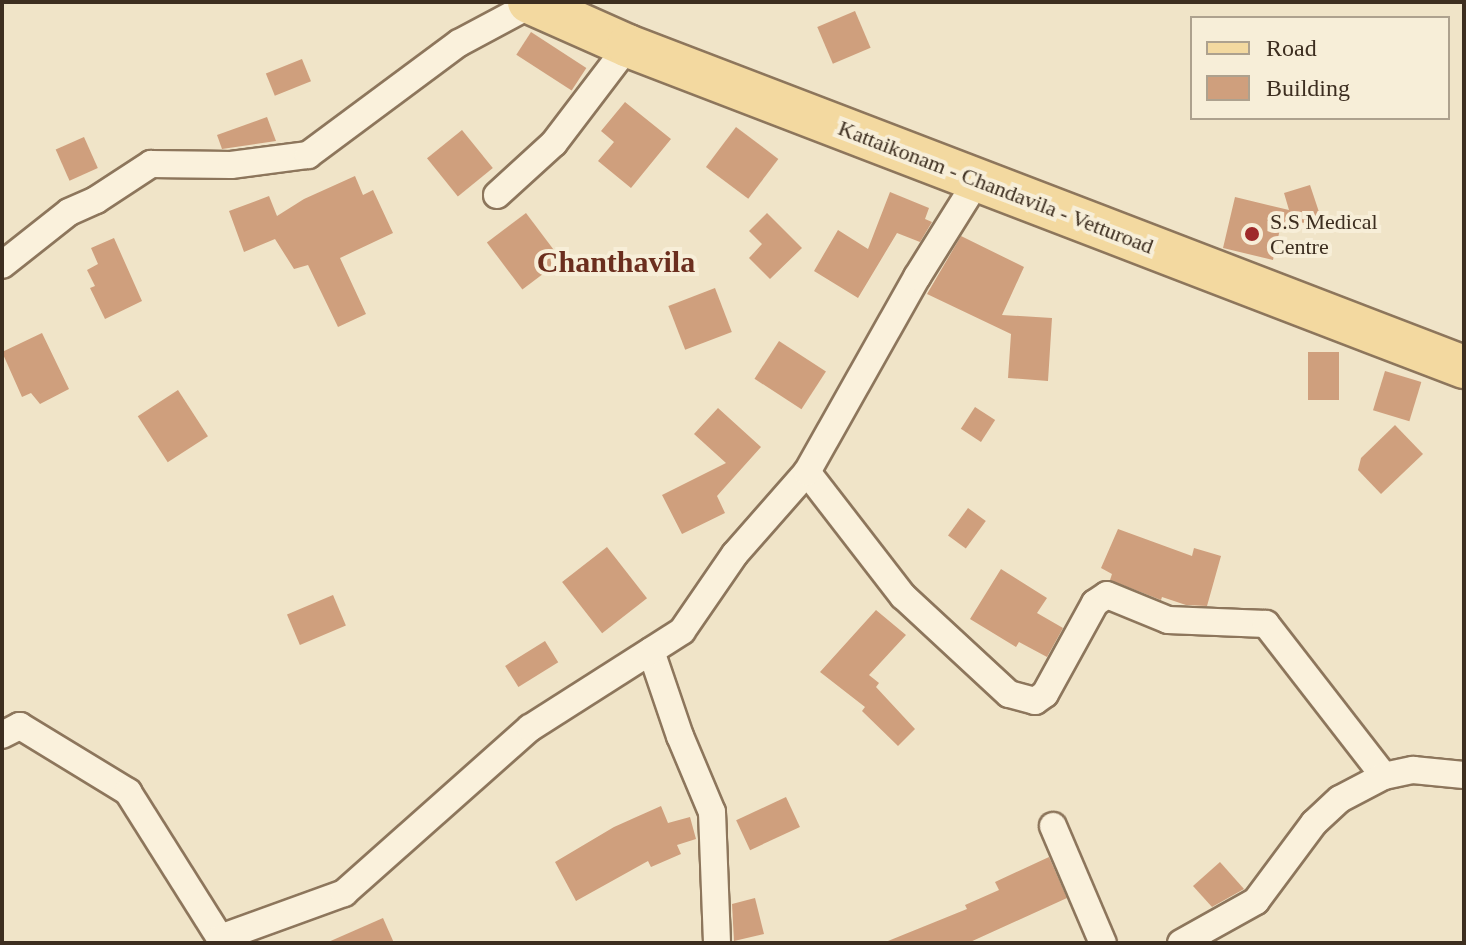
<!DOCTYPE html>
<html>
<head>
<meta charset="utf-8">
<style>
	body { margin:0 }
	#map { position:relative; width:1466px; height:945px; overflow:hidden; background:#f0e4c8; font-family:"Times New Roman",serif }
	div>[style] { position:absolute }
	.building>* { inset:0; background:#cf9f7d; transform-origin:0 0 }
	.roads { filter:drop-shadow(2px 0 #8d765c) drop-shadow(-2px 0 #8d765c) drop-shadow(0 2px #8d765c) drop-shadow(0 -2px #8d765c) }
	.minor>* { height:26px; margin:-13px; padding:0 13px; transform-origin:13px; border-radius:13px; background:#faf1dc }
	.primary>* { height:42px; margin:-21px; padding:0 21px; transform-origin:21px; border-radius:21px; background:#f3d9a0 }
	.dots>* { width:22px; height:22px; translate:-50% -50%; box-sizing:border-box; border:4px solid #f7eed8; border-radius:50% }
	span { translate:-50% -50%; white-space:nowrap; text-align:center; line-height:1.15; -webkit-text-stroke:8px #f7eed8; paint-order:stroke }
	.street-label { font-size:22px; color:#3d2e20 }
	.poi-label { font-size:22px; color:#3d2e20 }
	.left { translate:0 -50%; text-align:left }
	.district-label { font-size:30px; color:#6b2e1e; font-weight:700 }
	.frame { position:absolute; inset:0; border:4px solid #3d2e20; pointer-events:none }
	.legend { position:absolute; left:1190px; top:16px; width:260px; height:104px; box-sizing:border-box; background:#f7eed8; border:2px solid #ada18e; margin:0; padding:10px 14px; list-style:none; font-size:24px; color:#3d2e20 }
	.legend li { display:flex; align-items:center; gap:16px; height:40px }
	.legend b { width:40px; border:2px solid #ada18e }
</style>
</head>
<body>
<div id="map">
	<div class="building">
		<div style="left:855px;top:11px;width:40px;height:41px;rotate:67deg"></div>
		<div style="left:531px;top:32px;width:66px;height:27px;rotate:33deg"></div>
		<div style="left:302px;top:59px;width:24px;height:39px;rotate:68deg"></div>
		<div style="clip-path:polygon(625px 102px,671px 139px,631px 188px,598px 161px,614px 142px,601px 131px)"></div>
		<div style="clip-path:polygon(267px 117px,276px 141px,222px 149px,217px 135px)"></div>
		<div style="left:736px;top:127px;width:53px;height:50px;rotate:37deg"></div>
		<div style="left:462px;top:130px;width:49px;height:45px;rotate:51deg"></div>
		<div style="left:84px;top:137px;width:34px;height:31px;rotate:66deg"></div>
		<div style="clip-path:polygon(355px 176px,363px 195px,373px 190px,393px 233px,340px 258px,366px 314px,338px 327px,308px 265px,294px 269px,275px 239px,244px 252px,229px 211px,269px 196px,277px 216px,304px 199px)"></div>
		<div style="clip-path:polygon(1310px 185px,1321px 218px,1280px 229px,1273px 260px,1223px 248px,1235px 197px,1289px 210px,1284px 193px)"></div>
		<div style="clip-path:polygon(890px 192px,929px 208px,925px 219px,932px 222px,920px 242px,897px 233px,858px 298px,814px 271px,838px 230px,868px 249px)"></div>
		<div style="left:526px;top:213px;width:59px;height:49px;rotate:53deg"></div>
		<div style="clip-path:polygon(767px 213px,802px 248px,770px 279px,749px 258px,762px 244px,749px 231px)"></div>
		<div style="clip-path:polygon(961px 236px,1024px 267px,1002px 315px,1052px 318px,1048px 381px,1008px 378px,1011px 334px,927px 294px)"></div>
		<div style="clip-path:polygon(114px 238px,142px 301px,105px 319px,90px 288px,95px 286px,87px 270px,98px 264px,91px 248px)"></div>
		<div style="left:715px;top:288px;width:47px;height:50px;rotate:69deg"></div>
		<div style="clip-path:polygon(42px 333px,69px 389px,40px 404px,31px 393px,22px 397px,2px 352px)"></div>
		<div style="left:779px;top:341px;width:56px;height:45px;rotate:33deg"></div>
		<div style="left:1308px;top:352px;width:31px;height:48px"></div>
		<div style="left:1385px;top:371px;width:38px;height:41px;rotate:17deg"></div>
		<div style="left:178px;top:390px;width:55px;height:48px;rotate:57deg"></div>
		<div style="left:975px;top:407px;width:24px;height:26px;rotate:33deg"></div>
		<div style="clip-path:polygon(718px 408px,761px 447px,717px 496px,725px 513px,682px 534px,662px 495px,726px 463px,694px 434px)"></div>
		<div style="clip-path:polygon(1395px 425px,1423px 454px,1381px 494px,1358px 470px,1361px 458px)"></div>
		<div style="left:968px;top:508px;width:22px;height:34px;rotate:36deg"></div>
		<div style="clip-path:polygon(1118px 529px,1192px 556px,1194px 548px,1221px 556px,1207px 606px,1186px 605px,1162px 597px,1161px 600px,1110px 580px,1112px 574px,1101px 568px)"></div>
		<div style="left:607px;top:547px;width:65px;height:57px;rotate:52deg"></div>
		<div style="clip-path:polygon(1001px 569px,1047px 598px,1037px 613px,1063px 628px,1047px 657px,1019px 642px,1016px 647px,970px 619px)"></div>
		<div style="left:333px;top:595px;width:33px;height:50px;rotate:67deg"></div>
		<div style="clip-path:polygon(876px 610px,906px 635px,869px 675px,879px 683px,876px 687px,915px 729px,898px 746px,862px 711px,865px 707px,820px 672px)"></div>
		<div style="left:545px;top:641px;width:25px;height:47px;rotate:58deg"></div>
		<div style="left:786px;top:797px;width:33px;height:55px;rotate:65deg"></div>
		<div style="clip-path:polygon(661px 806px,668px 823px,690px 817px,696px 839px,677px 845px,681px 854px,651px 867px,648px 861px,576px 901px,555px 862px,614px 827px)"></div>
		<div style="clip-path:polygon(1049px 857px,1067px 898px,968px 943px,883px 943px,967px 909px,965px 905px,999px 890px,995px 882px)"></div>
		<div style="clip-path:polygon(1220px 862px,1244px 889px,1212px 907px,1193px 886px)"></div>
		<div style="clip-path:polygon(755px 898px,764px 934px,734px 941px,732px 904px)"></div>
		<div style="clip-path:polygon(383px 918px,394px 943px,326px 943px)"></div>
	</div>
	<div class="roads">
		<div class="minor">
			<div style="left:497px;top:195px;width:77px;rotate:-42.4deg"></div>
			<div style="left:554px;top:143px;width:122px;rotate:-52.7deg"></div>
			<div style="left:2px;top:265px;width:85px;rotate:-38.3deg"></div>
			<div style="left:69px;top:212px;width:30px;rotate:-24deg"></div>
			<div style="left:96px;top:200px;width:66px;rotate:-33.2deg"></div>
			<div style="left:151px;top:164px;width:80px;rotate:0.7deg"></div>
			<div style="left:231px;top:165px;width:78px;rotate:-7.4deg"></div>
			<div style="left:308px;top:155px;width:188px;rotate:-36.6deg"></div>
			<div style="left:459px;top:43px;width:83px;rotate:-28.1deg"></div>
			<div style="left:807px;top:472px;width:157px;rotate:52.3deg"></div>
			<div style="left:903px;top:596px;width:144px;rotate:42.8deg"></div>
			<div style="left:1009px;top:694px;width:27px;rotate:15deg"></div>
			<div style="left:1035px;top:701px;width:12px;rotate:-35deg"></div>
			<div style="left:1045px;top:694px;width:104px;rotate:-61.2deg"></div>
			<div style="left:1095px;top:603px;width:14px;rotate:-34deg"></div>
			<div style="left:1107px;top:595px;width:66px;rotate:22.3deg"></div>
			<div style="left:1168px;top:620px;width:98px;rotate:2.3deg"></div>
			<div style="left:1266px;top:624px;width:192px;rotate:52.2deg"></div>
			<div style="left:651px;top:651px;width:90px;rotate:71.2deg"></div>
			<div style="left:680px;top:736px;width:82px;rotate:67.2deg"></div>
			<div style="left:712px;top:812px;width:131px;rotate:87.8deg"></div>
			<div style="left:2px;top:735px;width:20px;rotate:-27deg"></div>
			<div style="left:20px;top:726px;width:127px;rotate:31.4deg"></div>
			<div style="left:128px;top:792px;width:173px;rotate:57.8deg"></div>
			<div style="left:220px;top:938px;width:132px;rotate:-19.9deg"></div>
			<div style="left:344px;top:893px;width:249px;rotate:-41.6deg"></div>
			<div style="left:530px;top:728px;width:180px;rotate:-32.5deg"></div>
			<div style="left:682px;top:631px;width:93px;rotate:-55.5deg"></div>
			<div style="left:735px;top:554px;width:109px;rotate:-48.7deg"></div>
			<div style="left:807px;top:472px;width:224px;rotate:-60.6deg"></div>
			<div style="left:917px;top:277px;width:113px;rotate:-58deg"></div>
			<div style="left:1053px;top:826px;width:127px;rotate:66.9deg"></div>
			<div style="left:1181px;top:943px;width:86px;rotate:-29.2deg"></div>
			<div style="left:1256px;top:901px;width:97px;rotate:-53.4deg"></div>
			<div style="left:1314px;top:823px;width:35px;rotate:-43deg"></div>
			<div style="left:1340px;top:799px;width:50px;rotate:-27.6deg"></div>
			<div style="left:1384px;top:776px;width:30px;rotate:-12deg"></div>
			<div style="left:1413px;top:770px;width:51px;rotate:5.6deg"></div>
		</div>
		<div class="primary">
			<div style="left:529px;top:2px;width:108px;rotate:24deg"></div>
			<div style="left:628px;top:46px;width:896px;rotate:21.01deg"></div>
		</div>
	</div>
	<div class="dots">
		<div style="left:1252px;top:234px;background:#9e2a2b"></div>
	</div>
	<div class="street-label">
		<span style="left:996px;top:187px;rotate:21deg">Kattaikonam - Chandavila - Vetturoad</span>
	</div>
	<div class="poi-label">
		<span class="left" style="left:1270px;top:234px">S.S Medical<br>Centre</span>
	</div>
	<div class="district-label">
		<span style="left:616px;top:262px">Chanthavila</span>
	</div>
	<div class="frame"></div>
	<ul class="legend">
	<li><b style="height:10px;background:#f3d9a0"></b>Road</li>
	<li><b style="height:22px;background:#cf9f7d"></b>Building</li>
	</ul>
</div>
</body>
</html>
